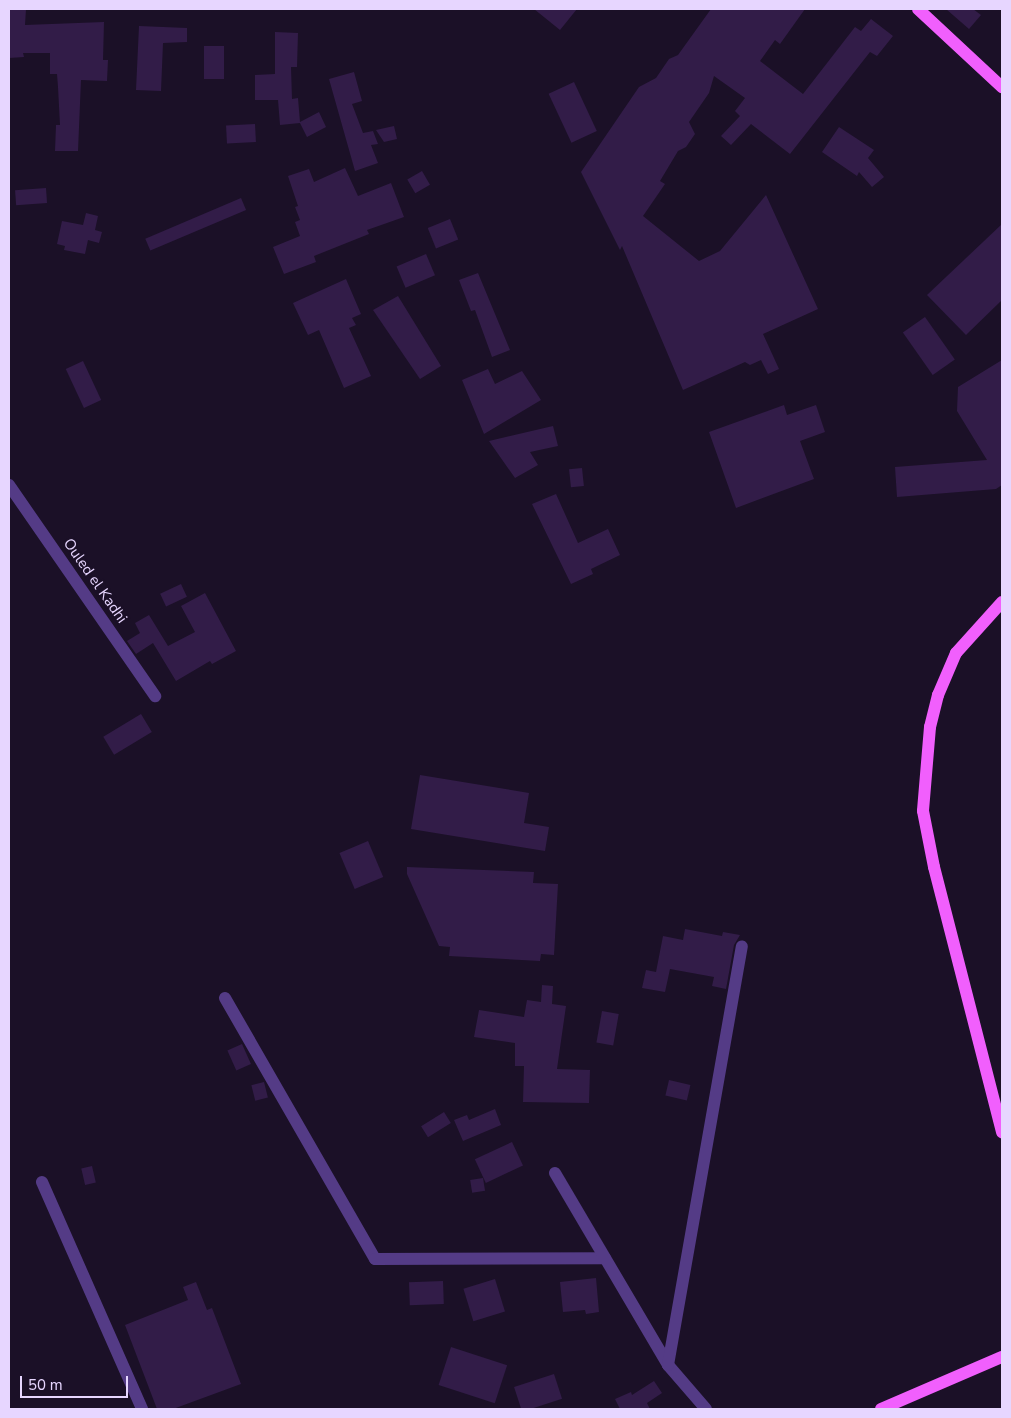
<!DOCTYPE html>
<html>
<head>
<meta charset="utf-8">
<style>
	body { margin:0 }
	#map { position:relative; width:1011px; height:1418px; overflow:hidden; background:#1b1027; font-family:"Nunito Sans",sans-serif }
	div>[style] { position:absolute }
	.building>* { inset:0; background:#321c48; transform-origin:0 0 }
	.minor>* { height:12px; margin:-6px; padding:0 6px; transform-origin:6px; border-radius:6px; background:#543b86 }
	.major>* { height:12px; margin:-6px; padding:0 6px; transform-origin:6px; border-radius:6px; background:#f15ffd }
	span { translate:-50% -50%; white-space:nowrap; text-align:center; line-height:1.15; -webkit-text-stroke:4px #1b1027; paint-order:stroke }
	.street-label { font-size:15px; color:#e7d6ff }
	.frame { position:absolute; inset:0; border:10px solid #e7d6ff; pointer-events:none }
	.scale { position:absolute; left:20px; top:1376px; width:108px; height:22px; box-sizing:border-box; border:2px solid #e7d6ff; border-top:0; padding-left:6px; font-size:15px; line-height:18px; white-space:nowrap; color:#e7d6ff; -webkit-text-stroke:4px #1b1027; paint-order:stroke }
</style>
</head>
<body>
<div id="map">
	<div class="building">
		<div style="clip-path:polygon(9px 9px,26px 9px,25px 25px,104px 22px,103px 60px,108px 60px,107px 81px,81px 80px,78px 151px,55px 151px,56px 125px,60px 125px,58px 87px,57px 74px,50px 74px,50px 53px,23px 53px,24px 57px,9px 58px)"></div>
		<div style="clip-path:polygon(534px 9px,577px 9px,560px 30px)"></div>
		<div style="clip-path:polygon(711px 9px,805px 9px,780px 44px,775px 40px,760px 61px,803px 94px,855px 27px,861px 31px,871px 19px,893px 36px,877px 56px,870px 52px,790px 154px,751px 124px,731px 145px,721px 136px,740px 116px,735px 111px,745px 98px,714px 76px,709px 93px,689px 122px,695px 134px,686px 147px,678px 151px,660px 181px,665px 184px,643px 216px,699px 261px,720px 251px,766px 195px,818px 309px,763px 334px,779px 369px,768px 374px,761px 360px,750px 365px,745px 362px,683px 390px,622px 246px,620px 250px,581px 172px,639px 87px,656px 78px,669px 59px,678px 55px)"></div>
		<div style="clip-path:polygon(946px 9px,973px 9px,981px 15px,969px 29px)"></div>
		<div style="clip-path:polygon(139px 26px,187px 28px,187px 42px,163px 43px,161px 91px,136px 90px)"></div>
		<div style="clip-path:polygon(275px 32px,298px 33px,297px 67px,291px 67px,292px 99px,298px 98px,300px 122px,319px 112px,326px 127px,307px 137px,300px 123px,280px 125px,278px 100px,255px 100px,255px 75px,275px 74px)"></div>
		<div style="left:204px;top:46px;width:20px;height:33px"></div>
		<div style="clip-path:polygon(354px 72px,362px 101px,352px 104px,363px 133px,373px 131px,378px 144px,371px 145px,378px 163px,355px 171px,329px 79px)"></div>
		<div style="left:574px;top:82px;width:54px;height:28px;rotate:65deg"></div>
		<div style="left:255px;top:124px;width:18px;height:29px;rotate:87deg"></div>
		<div style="clip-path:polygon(394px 126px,397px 139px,384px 142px,376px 130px)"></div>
		<div style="clip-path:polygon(839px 127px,874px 150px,868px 158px,884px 177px,872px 187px,859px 172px,857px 176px,822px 152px)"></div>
		<div style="clip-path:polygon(345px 168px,358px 196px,391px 183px,404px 217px,367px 230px,369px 234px,314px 256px,316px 262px,284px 274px,273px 247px,300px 236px,295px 222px,300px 220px,295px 207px,298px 206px,288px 176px,309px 169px,314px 182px)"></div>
		<div style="left:422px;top:171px;width:16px;height:17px;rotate:60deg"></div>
		<div style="left:46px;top:188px;width:15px;height:31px;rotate:86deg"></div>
		<div style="left:241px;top:198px;width:13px;height:104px;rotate:67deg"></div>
		<div style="clip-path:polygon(86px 213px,98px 216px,95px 230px,102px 232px,99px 243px,88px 240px,85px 254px,64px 250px,65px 246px,57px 244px,62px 221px,83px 225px)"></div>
		<div style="left:450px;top:219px;width:22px;height:24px;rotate:68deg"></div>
		<div style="clip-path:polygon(1002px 224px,1002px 300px,966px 335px,927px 295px)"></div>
		<div style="left:426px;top:254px;width:23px;height:32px;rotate:67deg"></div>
		<div style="clip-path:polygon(478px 273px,510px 350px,492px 357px,475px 310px,471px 311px,459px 280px)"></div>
		<div style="clip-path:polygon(346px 279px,361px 314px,352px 318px,356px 325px,349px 328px,371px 376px,344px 388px,319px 330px,308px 335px,293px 303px)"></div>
		<div style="clip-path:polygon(398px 296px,441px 366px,420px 379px,373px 310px)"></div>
		<div style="left:925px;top:317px;width:52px;height:27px;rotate:55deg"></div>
		<div style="clip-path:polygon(1002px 360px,1002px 485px,996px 489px,897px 497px,895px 467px,987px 460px,957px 411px,958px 387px)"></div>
		<div style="left:83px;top:361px;width:43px;height:19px;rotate:65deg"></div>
		<div style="clip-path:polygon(488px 369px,495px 384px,522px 371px,541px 400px,484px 434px,462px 380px)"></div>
		<div style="clip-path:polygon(784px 405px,787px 415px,816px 405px,825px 432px,800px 441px,814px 479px,736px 508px,709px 432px)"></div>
		<div style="clip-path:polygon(553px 426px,558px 446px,530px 452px,538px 465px,515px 478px,489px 441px)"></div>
		<div style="left:582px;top:468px;width:18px;height:13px;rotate:84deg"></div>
		<div style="clip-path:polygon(556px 494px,578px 543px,608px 529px,620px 555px,591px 569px,593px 574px,571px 584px,532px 504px)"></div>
		<div style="left:181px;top:584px;width:14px;height:23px;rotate:65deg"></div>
		<div style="clip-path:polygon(205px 593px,236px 651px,212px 664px,210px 661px,176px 681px,153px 643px,136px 654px,127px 641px,140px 633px,135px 623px,149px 615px,168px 646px,195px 632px,181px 606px)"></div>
		<div style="left:141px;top:714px;width:21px;height:44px;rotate:59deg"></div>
		<div style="clip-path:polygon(420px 775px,529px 793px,524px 823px,549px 827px,545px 851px,411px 829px)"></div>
		<div style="left:368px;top:841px;width:39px;height:31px;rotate:67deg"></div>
		<div style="clip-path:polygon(407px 867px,534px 872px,533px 883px,558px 884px,554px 955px,541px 954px,540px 961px,449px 956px,450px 947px,439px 946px,407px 874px)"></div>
		<div style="clip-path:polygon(685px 929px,722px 936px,723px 932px,740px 935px,734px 945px,726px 989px,712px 986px,714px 977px,670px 969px,665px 992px,642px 988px,646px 970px,656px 972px,663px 936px,683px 940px)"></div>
		<div style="clip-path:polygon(542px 985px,553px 986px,552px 1004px,566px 1006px,557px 1069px,590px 1070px,589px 1103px,523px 1102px,524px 1066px,515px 1066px,515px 1043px,474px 1037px,479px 1010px,524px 1017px,527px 1000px,541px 1002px)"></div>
		<div style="left:602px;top:1011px;width:17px;height:32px;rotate:10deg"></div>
		<div style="left:242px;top:1044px;width:22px;height:16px;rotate:66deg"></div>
		<div style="left:669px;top:1080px;width:22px;height:16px;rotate:13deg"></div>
		<div style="left:264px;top:1082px;width:16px;height:13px;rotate:76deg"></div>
		<div style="clip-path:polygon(495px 1109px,501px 1125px,463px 1141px,454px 1120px,467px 1115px,469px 1120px)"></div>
		<div style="left:444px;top:1112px;width:13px;height:27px;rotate:58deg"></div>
		<div style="left:512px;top:1142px;width:26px;height:41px;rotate:65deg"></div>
		<div style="left:92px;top:1166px;width:17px;height:11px;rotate:77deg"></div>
		<div style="left:483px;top:1178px;width:13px;height:13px;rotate:81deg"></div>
		<div style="clip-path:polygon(596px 1278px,599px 1312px,586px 1314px,585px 1310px,563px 1312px,560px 1282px)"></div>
		<div style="left:495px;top:1279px;width:34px;height:33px;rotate:73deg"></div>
		<div style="left:443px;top:1281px;width:23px;height:34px;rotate:88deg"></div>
		<div style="clip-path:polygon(196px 1282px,207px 1310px,212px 1308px,241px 1384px,173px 1409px,157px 1409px,125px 1325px,188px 1300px,183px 1287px)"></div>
		<div style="left:451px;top:1347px;width:59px;height:40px;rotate:18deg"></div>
		<div style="left:554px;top:1374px;width:26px;height:42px;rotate:72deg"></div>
		<div style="clip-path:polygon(654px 1381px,662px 1393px,647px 1403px,650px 1409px,620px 1409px,615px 1399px,631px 1392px,632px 1395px)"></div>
	</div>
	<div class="minor">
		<div style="left:9px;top:485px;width:257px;rotate:55.3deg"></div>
		<div style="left:225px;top:998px;width:301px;rotate:60.1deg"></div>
		<div style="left:375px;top:1259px;width:230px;rotate:-0.2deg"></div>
		<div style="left:555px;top:1173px;width:223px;rotate:59.5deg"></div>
		<div style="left:668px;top:1365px;width:58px;rotate:49.2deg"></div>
		<div style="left:42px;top:1182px;width:248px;rotate:66.2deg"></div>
		<div style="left:668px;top:1365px;width:425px;rotate:-80deg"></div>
	</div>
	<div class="major">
		<div style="left:918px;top:9px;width:115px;rotate:42.9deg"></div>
		<div style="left:1002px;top:602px;width:69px;rotate:132deg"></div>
		<div style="left:956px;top:653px;width:46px;rotate:113.2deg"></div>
		<div style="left:938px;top:695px;width:33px;rotate:104deg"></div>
		<div style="left:930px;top:727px;width:84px;rotate:94.8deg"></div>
		<div style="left:923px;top:811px;width:57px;rotate:78.9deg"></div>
		<div style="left:934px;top:867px;width:274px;rotate:75.6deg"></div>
		<div style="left:881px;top:1409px;width:132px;rotate:-23.3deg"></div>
	</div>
	<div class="street-label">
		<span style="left:95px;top:581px;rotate:55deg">Ouled el Kadhi</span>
	</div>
	<div class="frame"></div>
	<div class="scale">50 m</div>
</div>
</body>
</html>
